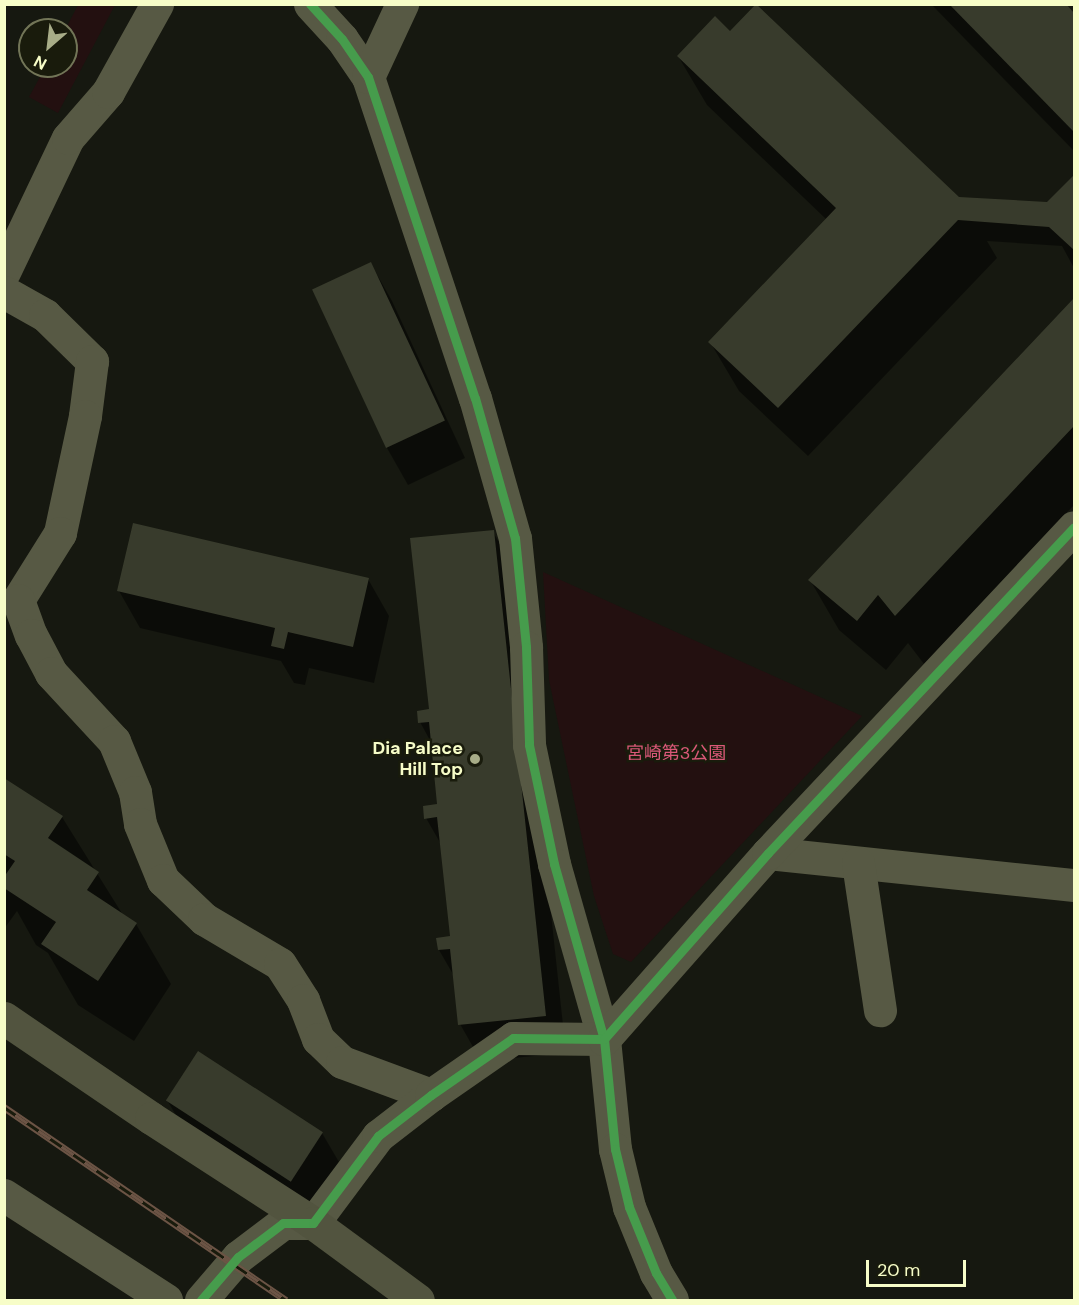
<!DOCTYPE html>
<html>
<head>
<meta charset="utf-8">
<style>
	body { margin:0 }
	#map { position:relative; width:1079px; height:1305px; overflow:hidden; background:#161810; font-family:"DM Sans","Noto Sans JP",sans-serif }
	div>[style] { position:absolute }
	.green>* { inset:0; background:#231010 }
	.shadow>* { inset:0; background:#0007 }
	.building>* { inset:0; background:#383b2c; transform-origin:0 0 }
	.street>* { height:33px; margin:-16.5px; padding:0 16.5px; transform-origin:16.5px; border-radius:16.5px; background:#575944 }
	.secondary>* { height:33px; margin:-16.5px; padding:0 16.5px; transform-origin:16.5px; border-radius:16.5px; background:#52543f }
	.rail>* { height:7px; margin-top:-3.5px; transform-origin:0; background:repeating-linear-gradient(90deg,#191b0c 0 14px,#6c5445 0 28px); box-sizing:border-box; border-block:2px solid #6c5445 }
	.cycleway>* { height:9px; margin:-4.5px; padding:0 4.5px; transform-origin:4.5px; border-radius:4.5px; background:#469c4c }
	.dots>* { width:16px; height:16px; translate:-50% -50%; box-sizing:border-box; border:3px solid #191b0c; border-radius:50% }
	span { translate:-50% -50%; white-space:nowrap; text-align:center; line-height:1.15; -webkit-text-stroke:5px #191b0c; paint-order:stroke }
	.poi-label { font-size:18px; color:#f7fdc8; font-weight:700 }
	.right { translate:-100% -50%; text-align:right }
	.park-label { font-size:18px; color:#d95878 }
	.frame { position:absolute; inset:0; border:6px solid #f7fdc8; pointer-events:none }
	.north { position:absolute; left:18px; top:18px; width:60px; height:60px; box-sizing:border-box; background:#191b0c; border:2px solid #727557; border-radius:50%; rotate:208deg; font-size:16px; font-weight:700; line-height:24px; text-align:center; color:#f7fdc8 }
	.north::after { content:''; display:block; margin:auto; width:21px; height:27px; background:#a8ad88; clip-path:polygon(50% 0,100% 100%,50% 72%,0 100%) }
	.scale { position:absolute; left:866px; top:1260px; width:100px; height:27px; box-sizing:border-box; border:3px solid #f7fdc8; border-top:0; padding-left:8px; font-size:18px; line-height:21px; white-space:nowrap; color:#f7fdc8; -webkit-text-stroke:4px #191b0c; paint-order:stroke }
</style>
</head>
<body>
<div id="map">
	<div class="green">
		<div style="clip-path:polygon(78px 5px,115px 5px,58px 113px,29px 97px,46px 66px,66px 66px,65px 30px)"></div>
		<div style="clip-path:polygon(543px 572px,862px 716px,631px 962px,613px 954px,594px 896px,549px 680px)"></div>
	</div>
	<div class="shadow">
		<div style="clip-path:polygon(931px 4px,1064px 4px,1074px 15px,1074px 151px)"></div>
		<div style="clip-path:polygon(730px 33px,958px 199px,1047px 204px,1074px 177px,1074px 268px,1062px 246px,987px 241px,997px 258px,808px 456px,739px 391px,710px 342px,827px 220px,707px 105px,678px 56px)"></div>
		<div style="clip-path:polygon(371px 264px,392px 301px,465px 458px,408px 485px,387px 448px,314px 290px)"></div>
		<div style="clip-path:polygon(1074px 301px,1074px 505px,924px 664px,908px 643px,886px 670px,839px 630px,810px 580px)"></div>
		<div style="clip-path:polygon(493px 532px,514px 568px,566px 1053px,481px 1061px,460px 1024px,454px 976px,439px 950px,452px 938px,442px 846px,426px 818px,439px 805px,432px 744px,420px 722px,431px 711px)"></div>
		<div style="clip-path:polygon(368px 579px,389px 616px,374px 683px,309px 668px,305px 685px,294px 683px,281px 661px,140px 628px,119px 591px)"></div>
		<div style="clip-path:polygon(4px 780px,62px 817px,123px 915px,136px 924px,171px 984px,134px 1041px,78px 1005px,48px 953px,36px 945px,17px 911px,4px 929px)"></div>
		<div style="clip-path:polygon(199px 1053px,322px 1133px,339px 1162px,308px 1209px,184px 1129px,167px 1100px)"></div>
	</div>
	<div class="building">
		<div style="clip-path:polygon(756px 4px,959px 197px,1047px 202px,1074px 175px,1074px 250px,1049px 227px,958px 220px,778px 408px,708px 342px,836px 208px,677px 56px,715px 16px,730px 31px)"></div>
		<div style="clip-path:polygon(949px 4px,1066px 4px,1074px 13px,1074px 132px)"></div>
		<div style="left:371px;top:262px;width:175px;height:65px;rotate:65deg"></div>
		<div style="clip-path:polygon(1074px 298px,1074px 426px,895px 616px,878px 595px,857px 621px,808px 580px)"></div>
		<div style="clip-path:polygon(133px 523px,369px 578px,353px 647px,288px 632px,284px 649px,271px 646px,275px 628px,117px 591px)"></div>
		<div style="clip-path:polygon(494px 530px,546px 1016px,458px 1025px,450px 949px,438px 950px,436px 938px,450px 936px,437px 817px,424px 819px,423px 806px,437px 804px,429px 722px,418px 723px,417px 711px,429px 709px,410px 538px)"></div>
		<div style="clip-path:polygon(4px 778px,63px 816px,48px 838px,99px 872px,87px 890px,137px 923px,98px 981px,41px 944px,56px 922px,4px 888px,4px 877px,15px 861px,4px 854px)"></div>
		<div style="left:198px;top:1051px;width:149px;height:59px;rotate:33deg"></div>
	</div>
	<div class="street">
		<div style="left:310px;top:4px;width:47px;rotate:47.6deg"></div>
		<div style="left:342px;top:39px;width:46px;rotate:55.6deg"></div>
		<div style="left:368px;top:77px;width:338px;rotate:71.6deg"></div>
		<div style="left:475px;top:398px;width:146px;rotate:74.1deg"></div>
		<div style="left:515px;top:538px;width:110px;rotate:84.2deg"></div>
		<div style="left:526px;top:647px;width:98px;rotate:88.2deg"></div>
		<div style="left:529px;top:745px;width:122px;rotate:78.1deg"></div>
		<div style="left:554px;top:864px;width:182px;rotate:74.1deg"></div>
		<div style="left:604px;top:1039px;width:111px;rotate:84.3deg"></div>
		<div style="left:615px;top:1149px;width:60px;rotate:76.4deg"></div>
		<div style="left:629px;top:1207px;width:71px;rotate:67.8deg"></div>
		<div style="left:656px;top:1273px;width:31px;rotate:59deg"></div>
		<div style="left:368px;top:77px;width:81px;rotate:-65deg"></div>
		<div style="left:4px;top:272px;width:148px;rotate:-64.5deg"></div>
		<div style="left:68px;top:138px;width:61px;rotate:-49deg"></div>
		<div style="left:108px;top:92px;width:101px;rotate:-60.9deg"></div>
		<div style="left:4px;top:292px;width:47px;rotate:29.3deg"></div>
		<div style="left:45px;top:315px;width:66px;rotate:44.4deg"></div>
		<div style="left:92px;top:361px;width:55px;rotate:97.3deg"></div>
		<div style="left:85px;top:416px;width:120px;rotate:102.1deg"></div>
		<div style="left:60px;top:533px;width:79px;rotate:122.1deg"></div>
		<div style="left:18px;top:600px;width:37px;rotate:70deg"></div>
		<div style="left:31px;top:635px;width:43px;rotate:62.2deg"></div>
		<div style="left:51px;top:673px;width:93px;rotate:47.2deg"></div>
		<div style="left:114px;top:741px;width:55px;rotate:67.6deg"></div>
		<div style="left:135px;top:792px;width:32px;rotate:81deg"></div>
		<div style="left:140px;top:824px;width:61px;rotate:67.7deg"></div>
		<div style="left:163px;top:880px;width:57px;rotate:43.6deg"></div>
		<div style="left:204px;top:919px;width:88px;rotate:30.6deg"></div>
		<div style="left:280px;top:964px;width:43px;rotate:57.4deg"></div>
		<div style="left:303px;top:1000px;width:42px;rotate:69deg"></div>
		<div style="left:318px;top:1039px;width:33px;rotate:44deg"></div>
		<div style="left:342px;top:1062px;width:95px;rotate:20.3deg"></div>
		<div style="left:768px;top:853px;width:308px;rotate:6deg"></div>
		<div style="left:858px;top:863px;width:149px;rotate:81.5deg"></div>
		<div style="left:4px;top:1195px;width:193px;rotate:32.9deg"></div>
		<div style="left:201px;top:1300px;width:57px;rotate:-49.3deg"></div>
		<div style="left:238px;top:1257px;width:56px;rotate:-37.1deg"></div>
		<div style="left:283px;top:1223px;width:30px"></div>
		<div style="left:313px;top:1223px;width:109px;rotate:-53.2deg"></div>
		<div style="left:378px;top:1136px;width:67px;rotate:-37.7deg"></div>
		<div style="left:431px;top:1095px;width:100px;rotate:-34.8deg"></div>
		<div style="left:513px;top:1038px;width:91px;rotate:0.6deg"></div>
		<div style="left:604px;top:1039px;width:248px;rotate:-48.6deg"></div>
		<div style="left:768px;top:853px;width:447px;rotate:-46.8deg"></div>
	</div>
	<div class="secondary">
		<div style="left:4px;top:1018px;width:178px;rotate:34.2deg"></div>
		<div style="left:151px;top:1118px;width:193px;rotate:32.9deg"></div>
		<div style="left:313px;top:1223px;width:130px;rotate:36.3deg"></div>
	</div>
	<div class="rail">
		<div style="left:4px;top:1107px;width:342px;rotate:34.4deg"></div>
	</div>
	<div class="cycleway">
		<div style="left:310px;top:4px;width:47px;rotate:47.6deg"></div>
		<div style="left:342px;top:39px;width:46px;rotate:55.6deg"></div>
		<div style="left:368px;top:77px;width:338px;rotate:71.6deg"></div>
		<div style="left:475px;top:398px;width:146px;rotate:74.1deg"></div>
		<div style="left:515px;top:538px;width:110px;rotate:84.2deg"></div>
		<div style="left:526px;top:647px;width:98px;rotate:88.2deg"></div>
		<div style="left:529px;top:745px;width:122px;rotate:78.1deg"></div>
		<div style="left:554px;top:864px;width:182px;rotate:74.1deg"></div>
		<div style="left:604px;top:1039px;width:111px;rotate:84.3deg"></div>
		<div style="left:615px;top:1149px;width:60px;rotate:76.4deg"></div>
		<div style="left:629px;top:1207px;width:71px;rotate:67.8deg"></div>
		<div style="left:656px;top:1273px;width:31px;rotate:59deg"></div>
		<div style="left:201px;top:1300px;width:57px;rotate:-49.3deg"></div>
		<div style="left:238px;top:1257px;width:56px;rotate:-37.1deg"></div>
		<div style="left:283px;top:1223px;width:30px"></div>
		<div style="left:313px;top:1223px;width:109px;rotate:-53.2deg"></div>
		<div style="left:378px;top:1136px;width:67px;rotate:-37.7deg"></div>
		<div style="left:431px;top:1095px;width:100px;rotate:-34.8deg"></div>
		<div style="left:513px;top:1038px;width:91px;rotate:0.6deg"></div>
		<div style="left:604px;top:1039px;width:248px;rotate:-48.6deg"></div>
		<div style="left:768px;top:853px;width:447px;rotate:-46.8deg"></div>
	</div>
	<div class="dots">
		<div style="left:475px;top:759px;background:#a8ad88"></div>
	</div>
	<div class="poi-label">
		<span class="right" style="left:463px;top:759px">Dia Palace<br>Hill Top</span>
	</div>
	<div class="park-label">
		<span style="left:676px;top:753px">宮崎第3公園</span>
	</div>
	<div class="frame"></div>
	<div class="north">N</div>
	<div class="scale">20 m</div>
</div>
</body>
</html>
